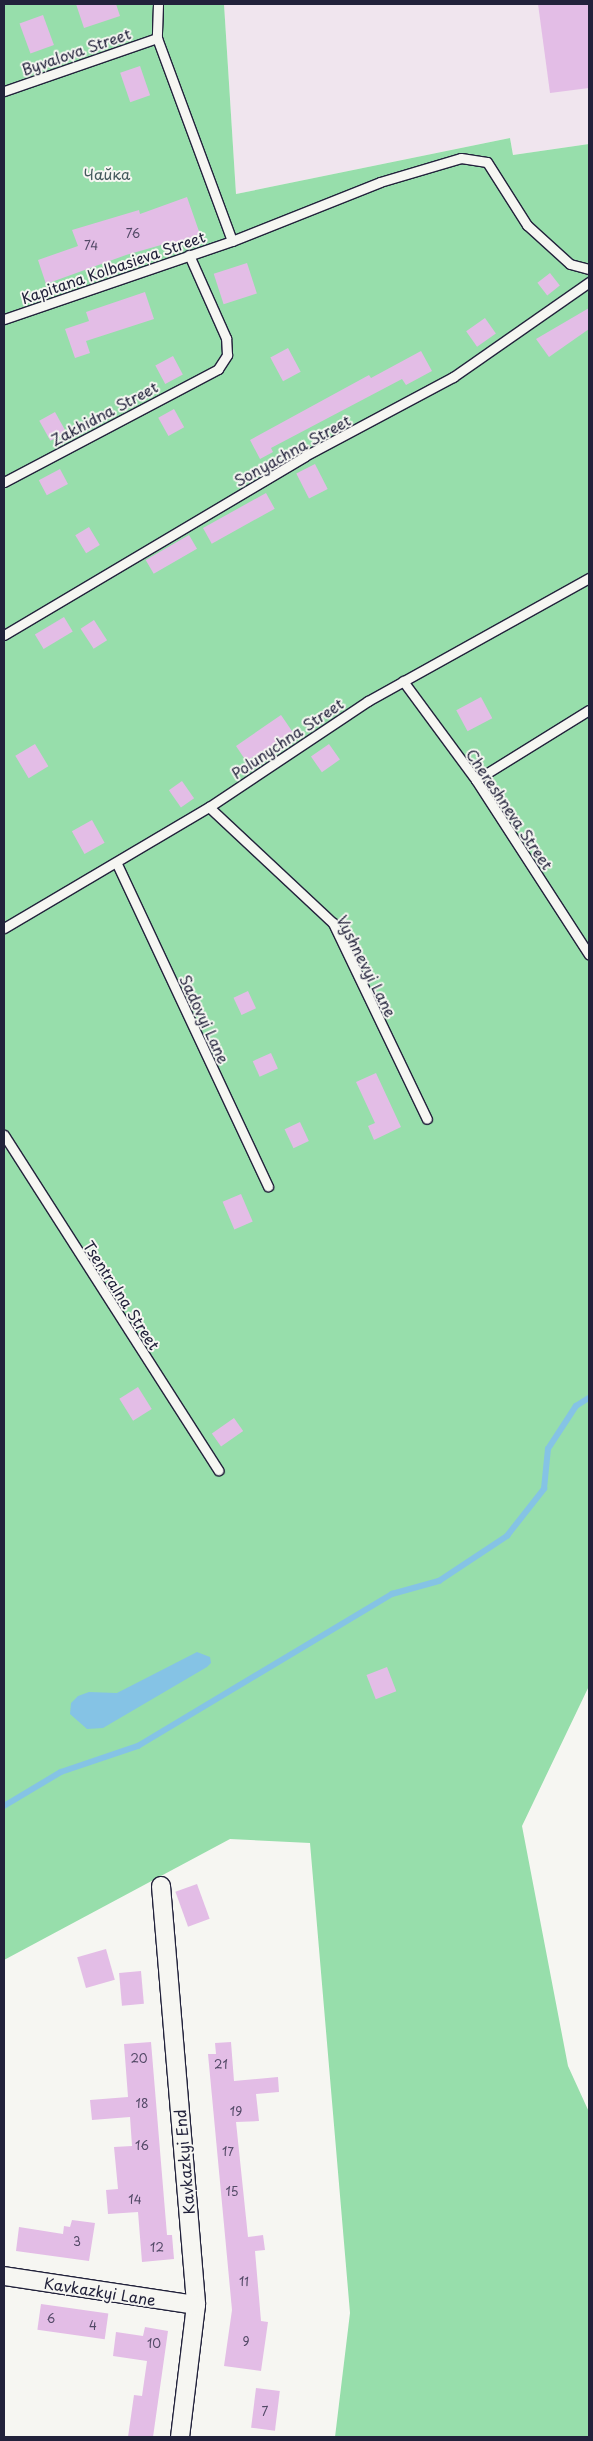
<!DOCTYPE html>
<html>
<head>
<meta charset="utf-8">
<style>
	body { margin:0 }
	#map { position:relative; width:593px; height:2441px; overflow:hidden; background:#f6f6f2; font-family:"Playpen Sans",sans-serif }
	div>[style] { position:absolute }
	.built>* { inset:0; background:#f0e5ee }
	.green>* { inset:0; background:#97deab }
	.water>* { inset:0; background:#85c3e5 }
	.stream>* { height:5.5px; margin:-2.75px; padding:0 2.75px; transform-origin:2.75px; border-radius:2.75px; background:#85c3e5 }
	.building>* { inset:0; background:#e3bde6; transform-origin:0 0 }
	.roads { filter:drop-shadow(1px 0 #22223b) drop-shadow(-1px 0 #22223b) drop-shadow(0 1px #22223b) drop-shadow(0 -1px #22223b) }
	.service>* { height:9px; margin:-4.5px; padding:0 4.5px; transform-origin:4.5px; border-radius:4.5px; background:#f6f6f2 }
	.minor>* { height:18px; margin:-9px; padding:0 9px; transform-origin:9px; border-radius:9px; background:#f6f6f2 }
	span { translate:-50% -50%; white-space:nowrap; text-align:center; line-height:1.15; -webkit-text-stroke:4px #f6f6f2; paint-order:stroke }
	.number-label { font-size:12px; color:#524966 }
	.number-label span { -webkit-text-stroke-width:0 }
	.street-label { font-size:15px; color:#22223b }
	.park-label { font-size:15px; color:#455a5d }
	.frame { position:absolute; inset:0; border:5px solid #22223b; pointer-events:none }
</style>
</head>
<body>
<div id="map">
	<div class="built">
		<div style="clip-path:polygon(224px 4px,589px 4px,589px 144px,513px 155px,510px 138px,236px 194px)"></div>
	</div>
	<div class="green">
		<div style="clip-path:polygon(4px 4px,224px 4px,236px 194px,510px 138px,513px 155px,589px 144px,589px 1686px,522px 1826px,568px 2066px,589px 2112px,589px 2437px,335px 2437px,350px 2313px,310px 1843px,230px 1839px,4px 1960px)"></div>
	</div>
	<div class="water">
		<div style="clip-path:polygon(197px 1652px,210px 1657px,211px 1663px,207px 1667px,103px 1728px,87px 1729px,70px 1714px,71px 1703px,78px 1696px,89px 1692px,117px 1693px)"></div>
	</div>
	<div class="stream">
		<div style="left:4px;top:1806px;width:66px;rotate:-30.8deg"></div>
		<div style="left:61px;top:1772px;width:81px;rotate:-18.7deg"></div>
		<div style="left:138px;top:1746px;width:296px;rotate:-30.9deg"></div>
		<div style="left:392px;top:1594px;width:49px;rotate:-15.5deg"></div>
		<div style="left:439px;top:1581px;width:82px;rotate:-33.5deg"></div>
		<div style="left:507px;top:1536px;width:60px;rotate:-51.8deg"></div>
		<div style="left:544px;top:1489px;width:40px;rotate:-84.3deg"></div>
		<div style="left:548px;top:1449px;width:51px;rotate:-56.9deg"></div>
		<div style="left:576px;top:1406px;width:15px;rotate:-32deg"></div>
	</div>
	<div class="building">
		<div style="clip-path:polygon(76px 4px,116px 4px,120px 16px,84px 28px)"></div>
		<div style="clip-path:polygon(538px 4px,589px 4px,589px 88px,550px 93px)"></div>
		<div style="left:43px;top:15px;width:32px;height:25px;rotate:70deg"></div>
		<div style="left:140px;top:66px;width:31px;height:21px;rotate:71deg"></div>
		<div style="clip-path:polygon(187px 197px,201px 237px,170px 248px,168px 243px,126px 255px,46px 284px,38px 260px,78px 246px,72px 230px,139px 210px,140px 214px)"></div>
		<div style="left:247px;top:263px;width:32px;height:35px;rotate:72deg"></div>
		<div style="left:550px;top:273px;width:16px;height:16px;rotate:52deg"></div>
		<div style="clip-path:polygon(145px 292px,154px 319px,86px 341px,90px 353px,75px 358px,65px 329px,89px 321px,86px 312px)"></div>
		<div style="clip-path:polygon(589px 308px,589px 329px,549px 357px,536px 339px)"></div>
		<div style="left:485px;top:318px;width:19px;height:23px;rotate:55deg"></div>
		<div style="left:288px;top:348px;width:27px;height:20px;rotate:62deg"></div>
		<div style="clip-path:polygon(421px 351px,432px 371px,406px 385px,402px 379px,271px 448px,273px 452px,260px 459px,250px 440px,369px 375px,371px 378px)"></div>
		<div style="left:173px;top:356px;width:21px;height:20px;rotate:62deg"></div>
		<div style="left:174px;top:409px;width:21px;height:18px;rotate:61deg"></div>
		<div style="left:55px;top:412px;width:23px;height:18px;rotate:61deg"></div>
		<div style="left:315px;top:464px;width:28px;height:21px;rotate:63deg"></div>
		<div style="left:60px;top:469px;width:17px;height:24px;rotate:62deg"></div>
		<div style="left:266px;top:493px;width:18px;height:72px;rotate:61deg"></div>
		<div style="left:89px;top:527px;width:21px;height:16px;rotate:59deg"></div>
		<div style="left:189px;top:535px;width:16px;height:50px;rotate:60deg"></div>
		<div style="left:64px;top:617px;width:17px;height:34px;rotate:59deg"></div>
		<div style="left:94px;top:620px;width:24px;height:16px;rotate:57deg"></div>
		<div style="left:481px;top:697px;width:24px;height:28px;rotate:62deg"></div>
		<div style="clip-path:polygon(281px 715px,294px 734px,246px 761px,236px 746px)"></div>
		<div style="left:35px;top:744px;width:26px;height:23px;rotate:59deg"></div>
		<div style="left:329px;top:744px;width:19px;height:22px;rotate:55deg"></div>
		<div style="left:182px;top:781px;width:21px;height:16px;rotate:55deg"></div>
		<div style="left:92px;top:820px;width:26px;height:23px;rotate:61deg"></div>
		<div style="left:248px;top:991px;width:19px;height:16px;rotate:65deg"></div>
		<div style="left:271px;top:1053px;width:17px;height:20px;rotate:66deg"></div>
		<div style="clip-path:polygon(376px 1073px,401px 1127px,374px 1140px,368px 1126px,375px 1123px,356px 1082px)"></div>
		<div style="left:300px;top:1122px;width:21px;height:17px;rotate:65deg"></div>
		<div style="left:241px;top:1194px;width:30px;height:20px;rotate:67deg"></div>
		<div style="left:138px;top:1387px;width:26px;height:22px;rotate:58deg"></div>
		<div style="left:234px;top:1418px;width:16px;height:27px;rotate:55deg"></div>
		<div style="left:387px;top:1667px;width:26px;height:22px;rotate:69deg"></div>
		<div style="left:197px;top:1884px;width:37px;height:23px;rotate:70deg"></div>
		<div style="left:106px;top:1949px;width:32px;height:30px;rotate:74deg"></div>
		<div style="left:141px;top:1971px;width:33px;height:22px;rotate:85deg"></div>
		<div style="clip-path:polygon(151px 2042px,167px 2235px,172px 2235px,174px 2259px,142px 2262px,138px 2212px,108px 2214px,106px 2190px,118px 2189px,114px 2147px,132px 2146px,130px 2117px,92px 2120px,90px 2100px,128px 2097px,124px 2044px)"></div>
		<div style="clip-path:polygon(231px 2042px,234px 2081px,278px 2077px,279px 2092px,256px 2094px,259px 2121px,236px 2122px,248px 2237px,263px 2235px,265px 2250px,255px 2251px,261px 2321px,268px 2322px,261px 2371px,224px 2366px,232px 2310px,208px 2054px,216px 2054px,215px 2043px)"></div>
		<div style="clip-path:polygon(72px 2220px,95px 2223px,89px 2261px,16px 2251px,19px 2227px,63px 2234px,64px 2226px,70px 2227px)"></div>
		<div style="left:41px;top:2304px;width:68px;height:26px;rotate:8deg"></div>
		<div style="clip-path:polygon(145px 2327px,168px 2331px,153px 2437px,128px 2437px,134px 2395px,142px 2396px,147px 2361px,113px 2356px,116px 2332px,143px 2336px)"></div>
		<div style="left:256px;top:2388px;width:24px;height:40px;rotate:7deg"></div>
	</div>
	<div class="roads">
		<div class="service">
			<div style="left:158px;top:4px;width:34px;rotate:92deg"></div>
			<div style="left:157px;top:38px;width:216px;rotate:69.7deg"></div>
			<div style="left:4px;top:91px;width:162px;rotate:-19.1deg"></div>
			<div style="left:4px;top:319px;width:241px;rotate:-18.9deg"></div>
			<div style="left:232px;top:241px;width:159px;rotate:-21.7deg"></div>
			<div style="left:380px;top:182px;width:84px;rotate:-16.5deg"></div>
			<div style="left:461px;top:158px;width:26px;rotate:9deg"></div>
			<div style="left:487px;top:162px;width:75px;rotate:57.6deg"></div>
			<div style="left:527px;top:225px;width:58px;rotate:42.2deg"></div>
			<div style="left:570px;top:264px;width:20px;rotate:15deg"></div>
			<div style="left:4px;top:482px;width:242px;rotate:-27.8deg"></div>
			<div style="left:218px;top:369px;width:17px;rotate:-57deg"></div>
			<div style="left:227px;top:355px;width:17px;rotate:-93deg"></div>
			<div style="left:226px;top:338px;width:91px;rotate:-114deg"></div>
			<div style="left:4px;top:635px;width:350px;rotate:-30.7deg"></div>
			<div style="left:305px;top:456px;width:168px;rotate:-28.1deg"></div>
			<div style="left:453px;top:377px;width:166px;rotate:-34.9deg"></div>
			<div style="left:403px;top:681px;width:123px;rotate:53.6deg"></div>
			<div style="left:476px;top:780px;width:208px;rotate:57.1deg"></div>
			<div style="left:476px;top:780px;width:133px;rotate:-31.8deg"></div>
			<div style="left:209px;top:807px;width:170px;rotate:43.1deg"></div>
			<div style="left:333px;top:923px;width:217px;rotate:64.4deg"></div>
			<div style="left:117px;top:864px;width:356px;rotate:64.9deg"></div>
			<div style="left:4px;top:928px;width:238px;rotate:-30.6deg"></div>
			<div style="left:209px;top:807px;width:191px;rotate:-33.7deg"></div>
			<div style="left:368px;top:701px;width:253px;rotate:-29.1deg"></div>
			<div style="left:4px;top:1135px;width:398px;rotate:57.4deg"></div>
		</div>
		<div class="minor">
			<div style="left:161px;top:1886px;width:420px;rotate:85.2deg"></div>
			<div style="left:196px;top:2305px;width:133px;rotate:96.9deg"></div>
			<div style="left:4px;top:2276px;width:194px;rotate:8.6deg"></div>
		</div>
	</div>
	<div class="number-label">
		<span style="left:133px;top:234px">76</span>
		<span style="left:91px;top:246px">74</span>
		<span style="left:139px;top:2059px">20</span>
		<span style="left:221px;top:2065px">21</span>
		<span style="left:142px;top:2104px">18</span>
		<span style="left:236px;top:2112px">19</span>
		<span style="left:142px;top:2146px">16</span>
		<span style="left:228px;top:2152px">17</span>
		<span style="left:232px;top:2192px">15</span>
		<span style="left:135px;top:2200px">14</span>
		<span style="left:77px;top:2242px">3</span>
		<span style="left:157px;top:2248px">12</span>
		<span style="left:244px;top:2282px">11</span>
		<span style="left:51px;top:2319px">6</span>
		<span style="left:93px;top:2326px">4</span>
		<span style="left:246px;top:2342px">9</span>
		<span style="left:154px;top:2344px">10</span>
		<span style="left:265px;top:2412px">7</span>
	</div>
	<div class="street-label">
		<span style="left:76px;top:51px;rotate:-19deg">Byvalova Street</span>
		<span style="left:113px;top:267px;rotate:-19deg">Kapitana Kolbasieva Street</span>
		<span style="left:104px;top:413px;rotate:-28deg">Zakhidna Street</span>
		<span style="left:292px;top:450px;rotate:-29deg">Sonyachna Street</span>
		<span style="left:287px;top:738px;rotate:-34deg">Polunychna Street</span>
		<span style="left:510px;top:809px;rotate:56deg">Chereshneva Street</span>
		<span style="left:367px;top:966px;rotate:63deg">Vyshnevyi Lane</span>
		<span style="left:205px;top:1019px;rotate:65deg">Sadovyi Lane</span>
		<span style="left:122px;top:1295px;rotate:57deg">Tsentralna Street</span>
		<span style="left:184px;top:2162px;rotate:-95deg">Kavkazkyi End</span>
		<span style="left:100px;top:2291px;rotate:9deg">Kavkazkyi Lane</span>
	</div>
	<div class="park-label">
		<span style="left:107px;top:174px">Чайка</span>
	</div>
	<div class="frame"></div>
</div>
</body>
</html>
